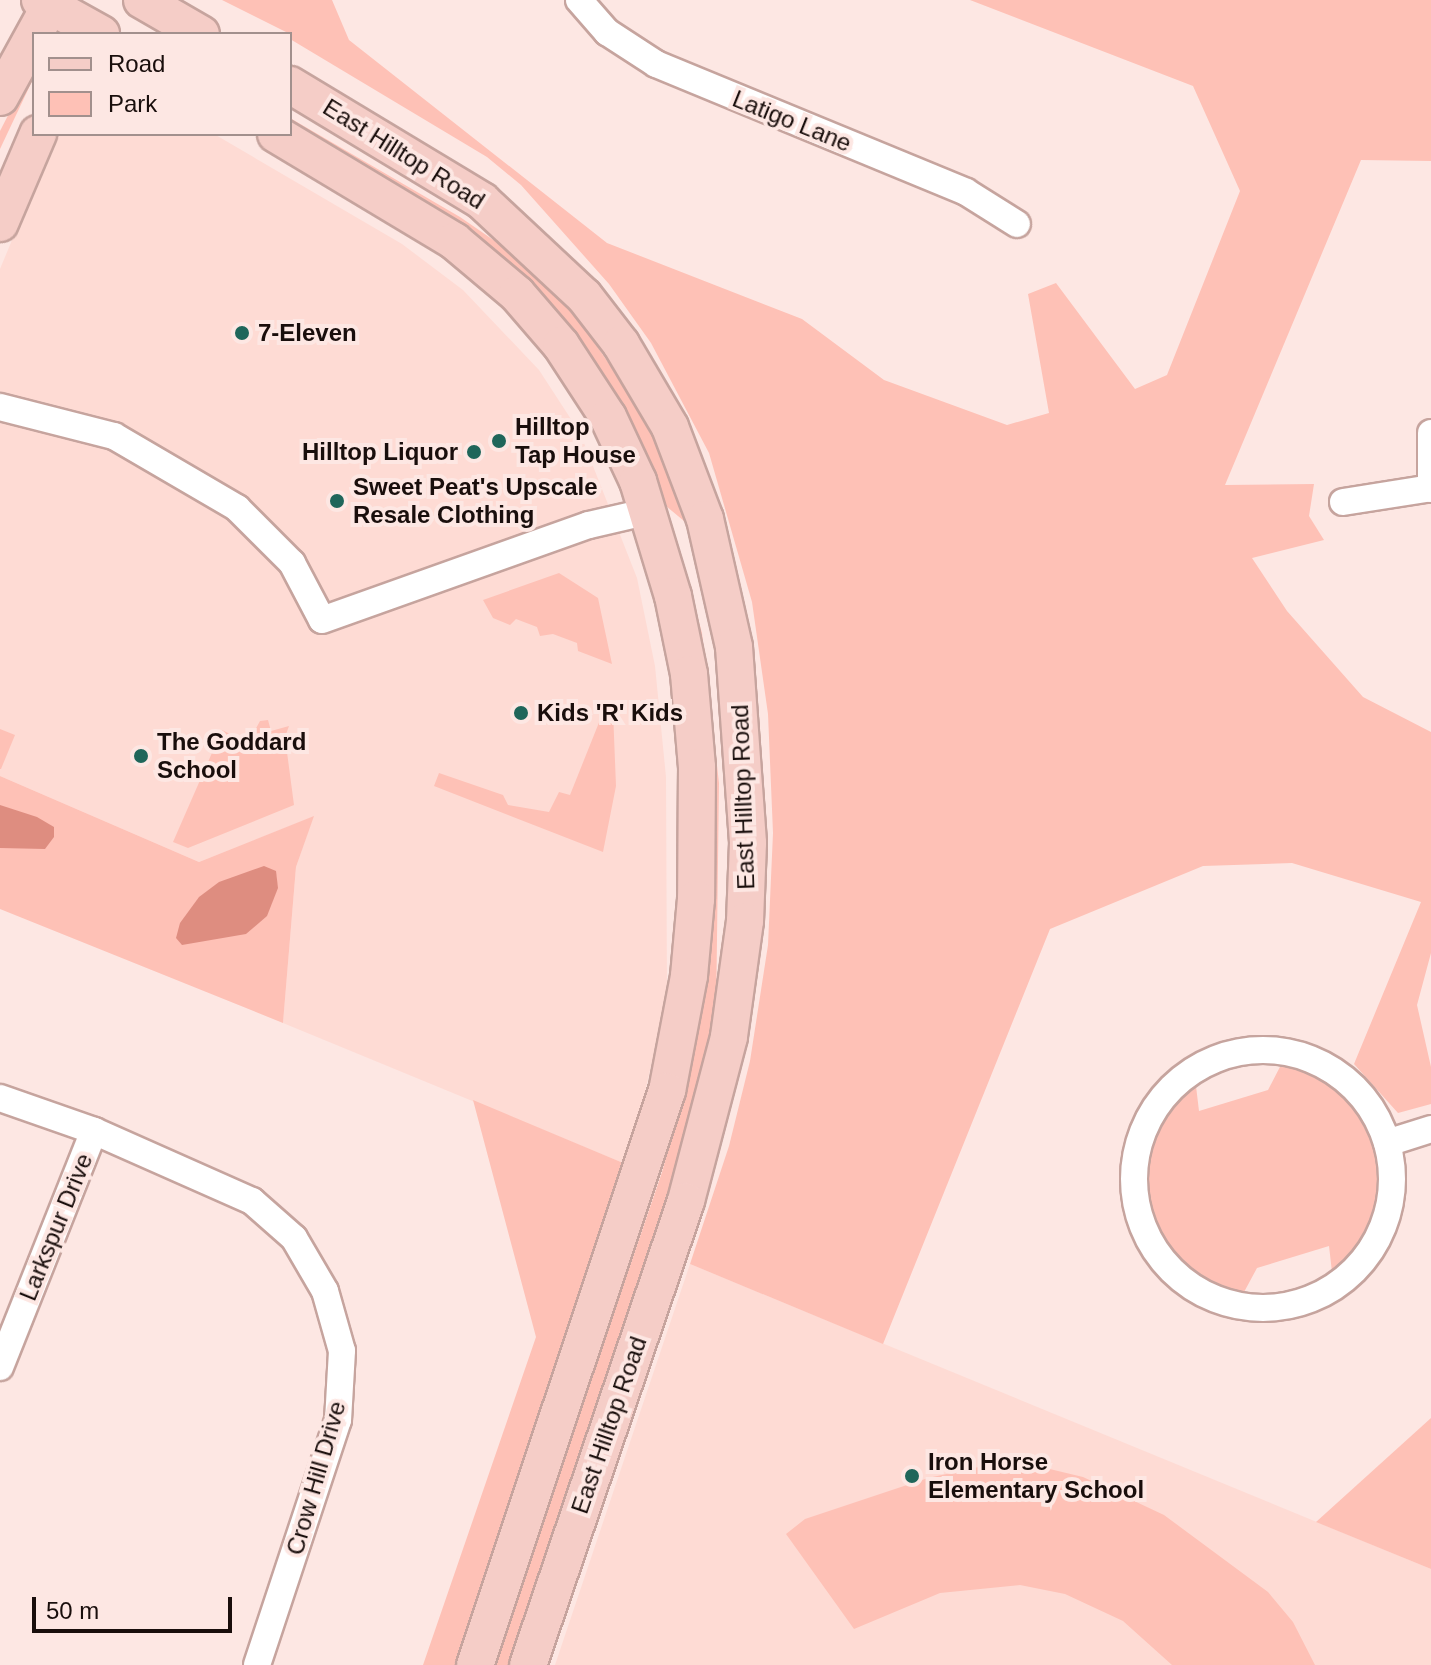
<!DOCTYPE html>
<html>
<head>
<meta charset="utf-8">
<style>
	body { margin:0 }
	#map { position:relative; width:1431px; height:1665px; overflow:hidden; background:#fde7e3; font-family:Arial,sans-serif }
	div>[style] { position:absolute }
	.built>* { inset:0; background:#fedbd4 }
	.green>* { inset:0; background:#fec1b6 }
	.water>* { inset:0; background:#de8d80 }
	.roads { filter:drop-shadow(2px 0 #c6a49e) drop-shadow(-2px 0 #c6a49e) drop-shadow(0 2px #c6a49e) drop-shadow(0 -2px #c6a49e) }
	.street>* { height:26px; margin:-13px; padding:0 13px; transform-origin:13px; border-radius:13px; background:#fff }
	.street>.ring { margin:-13px; padding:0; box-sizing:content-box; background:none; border:26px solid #fff; border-radius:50% }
	.secondary>* { height:36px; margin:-18px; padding:0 18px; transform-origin:18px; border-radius:18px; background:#f5cdc7 }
	.dots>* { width:22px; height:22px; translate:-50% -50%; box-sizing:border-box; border:4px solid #fde7e3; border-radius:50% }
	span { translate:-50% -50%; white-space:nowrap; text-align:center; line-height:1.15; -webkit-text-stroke:8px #fde7e3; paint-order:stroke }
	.street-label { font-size:24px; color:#190e0c }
	.poi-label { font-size:24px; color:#190e0c; font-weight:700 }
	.left { translate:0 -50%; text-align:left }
	.right { translate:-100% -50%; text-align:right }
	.legend { position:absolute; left:32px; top:32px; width:260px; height:104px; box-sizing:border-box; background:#fde7e3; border:2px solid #a2908d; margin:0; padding:10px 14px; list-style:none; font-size:24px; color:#190e0c }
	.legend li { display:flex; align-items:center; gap:16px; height:40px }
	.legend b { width:40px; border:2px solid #a2908d }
	.scale { position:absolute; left:32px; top:1597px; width:200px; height:36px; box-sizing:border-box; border:4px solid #190e0c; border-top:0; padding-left:10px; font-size:24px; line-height:28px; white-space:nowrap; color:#190e0c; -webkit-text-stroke:6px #fde7e3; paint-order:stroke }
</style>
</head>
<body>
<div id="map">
	<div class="built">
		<div style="clip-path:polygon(56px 134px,214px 134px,402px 244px,463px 290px,539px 370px,580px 433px,637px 578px,655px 666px,666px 777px,667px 997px,628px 1165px,283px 1023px,296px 867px,313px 817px,199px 862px,0 776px,0 269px)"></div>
		<div style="clip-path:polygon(690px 1264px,1431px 1569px,1431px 1665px,555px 1665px)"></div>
	</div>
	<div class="green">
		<div style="clip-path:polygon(222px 0,332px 0,349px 40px,607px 243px,802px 319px,884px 380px,1007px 425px,1049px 413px,1028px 294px,1056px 283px,1135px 389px,1167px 375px,1240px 191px,1193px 86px,970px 0,1431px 0,1431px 161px,1361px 160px,1225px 485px,1314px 484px,1309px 516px,1324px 540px,1252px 558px,1287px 611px,1363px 697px,1431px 732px,1431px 953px,1417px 1005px,1431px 1067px,1431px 1104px,1398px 1113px,1354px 1064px,1421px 902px,1292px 863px,1203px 866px,1050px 929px,883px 1344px,690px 1264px,729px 1146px,750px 1061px,768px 945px,773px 833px,768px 714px,752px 602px,709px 453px,651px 343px,609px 284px,521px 185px,487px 157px,290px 39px,290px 34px)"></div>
		<div style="clip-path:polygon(34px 65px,34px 77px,0 149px,0 131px)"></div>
		<div style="clip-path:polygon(290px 118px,460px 217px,505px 248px,574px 312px,647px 420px,690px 526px,666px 506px,607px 384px,290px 124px)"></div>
		<div style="clip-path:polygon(680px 552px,702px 633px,719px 783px,716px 1016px,672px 1186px,510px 1665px,494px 1665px,662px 1172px,685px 1089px)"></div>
		<div style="clip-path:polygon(559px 573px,598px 598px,612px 664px,578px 651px,577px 643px,553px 634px,540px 636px,537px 627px,516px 619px,510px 625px,493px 618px,483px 600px)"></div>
		<div style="clip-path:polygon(604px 710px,613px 711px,616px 786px,603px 852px,434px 786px,439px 773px,503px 795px,508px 805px,549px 812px,559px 792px,570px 795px)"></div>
		<div style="clip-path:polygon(268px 720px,271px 731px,289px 726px,285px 737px,294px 805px,188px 848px,173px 842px,222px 730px,248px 743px,260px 721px)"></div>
		<div style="clip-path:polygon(0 729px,15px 735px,1px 769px,0 769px)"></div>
		<div style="clip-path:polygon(0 776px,199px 862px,314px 816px,296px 867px,283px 1023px,0 909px)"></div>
		<div style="clip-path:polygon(1283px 1061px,1310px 1068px,1352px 1097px,1380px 1147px,1382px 1197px,1373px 1227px,1340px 1270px,1332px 1272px,1329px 1246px,1257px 1268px,1243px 1294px,1221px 1291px,1197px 1279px,1154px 1232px,1144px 1198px,1147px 1147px,1180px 1092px,1196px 1086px,1199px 1111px,1268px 1090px)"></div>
		<div style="clip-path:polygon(473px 1100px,628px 1165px,455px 1665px,423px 1665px,536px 1337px)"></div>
		<div style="clip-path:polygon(1431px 1418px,1431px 1569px,1316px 1522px)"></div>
		<div style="clip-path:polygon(997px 1463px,1033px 1465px,1083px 1477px,1164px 1515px,1268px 1592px,1293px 1622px,1315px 1665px,1172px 1665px,1123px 1621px,1065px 1594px,1020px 1585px,940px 1593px,854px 1629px,786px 1534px,805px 1519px,928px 1478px)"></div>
	</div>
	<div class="water">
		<div style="clip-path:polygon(0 805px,37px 817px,54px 827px,54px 837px,45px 849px,0 848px)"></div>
		<div style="clip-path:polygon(264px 866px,276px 871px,278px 888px,267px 916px,246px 934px,182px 945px,176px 938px,180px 923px,199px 897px,219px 882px)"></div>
	</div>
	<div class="roads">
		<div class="street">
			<div style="left:579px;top:0;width:43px;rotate:48.8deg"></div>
			<div style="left:607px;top:32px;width:59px;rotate:33.1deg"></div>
			<div style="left:656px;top:64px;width:335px;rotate:22.4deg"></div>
			<div style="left:966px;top:192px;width:60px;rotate:32.1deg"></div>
			<div style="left:0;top:407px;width:118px;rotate:14.3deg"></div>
			<div style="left:114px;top:436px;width:143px;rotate:30.3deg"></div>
			<div style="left:237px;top:508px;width:78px;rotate:45deg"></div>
			<div style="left:292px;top:563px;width:64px;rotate:62.2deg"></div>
			<div style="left:322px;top:620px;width:283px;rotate:-19.6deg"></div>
			<div style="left:589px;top:525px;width:63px;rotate:-12.9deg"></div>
			<div style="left:1431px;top:433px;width:56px;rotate:90deg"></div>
			<div style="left:1343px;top:502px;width:89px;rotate:-9deg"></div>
			<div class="ring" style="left:1134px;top:1050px;width:232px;height:232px"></div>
			<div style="left:0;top:1098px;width:100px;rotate:19.3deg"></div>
			<div style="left:94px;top:1131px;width:173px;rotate:23.9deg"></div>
			<div style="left:252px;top:1201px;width:56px;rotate:41.4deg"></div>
			<div style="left:294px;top:1238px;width:61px;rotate:59.7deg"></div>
			<div style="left:325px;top:1291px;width:62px;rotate:74.2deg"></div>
			<div style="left:342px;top:1351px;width:69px;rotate:93.3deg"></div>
			<div style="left:338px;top:1420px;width:258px;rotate:108.3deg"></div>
			<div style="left:1387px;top:1143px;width:46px;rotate:-17.7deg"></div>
			<div style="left:0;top:1367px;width:254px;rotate:-68.3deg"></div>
		</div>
		<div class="secondary">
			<div style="left:40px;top:0;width:70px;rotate:29.1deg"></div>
			<div style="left:142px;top:0;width:68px;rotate:30deg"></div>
			<div style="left:290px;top:85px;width:224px;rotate:31.1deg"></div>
			<div style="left:482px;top:201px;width:139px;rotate:43deg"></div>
			<div style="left:584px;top:296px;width:61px;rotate:52.4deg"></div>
			<div style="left:621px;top:344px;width:96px;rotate:59.4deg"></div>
			<div style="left:670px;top:427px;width:98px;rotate:69.2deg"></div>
			<div style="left:705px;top:519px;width:131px;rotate:77.2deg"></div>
			<div style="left:734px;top:647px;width:196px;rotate:85.9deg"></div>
			<div style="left:748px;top:843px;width:78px;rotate:92.2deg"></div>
			<div style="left:745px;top:921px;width:117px;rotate:97.9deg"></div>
			<div style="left:729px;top:1037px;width:170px;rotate:104.7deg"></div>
			<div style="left:686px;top:1201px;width:490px;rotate:108.8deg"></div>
			<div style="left:0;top:97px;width:111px;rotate:-61.3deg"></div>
			<div style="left:276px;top:134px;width:208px;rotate:31deg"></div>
			<div style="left:454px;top:241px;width:82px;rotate:40.1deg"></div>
			<div style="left:517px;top:294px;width:67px;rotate:49.2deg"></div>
			<div style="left:561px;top:345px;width:86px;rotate:56.9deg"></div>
			<div style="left:608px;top:417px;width:71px;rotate:64.9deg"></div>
			<div style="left:638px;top:481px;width:120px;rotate:73.1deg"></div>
			<div style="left:673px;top:596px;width:80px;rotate:78.4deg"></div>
			<div style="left:689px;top:674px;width:93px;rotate:85.1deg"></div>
			<div style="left:697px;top:767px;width:132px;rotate:90.4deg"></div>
			<div style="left:696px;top:899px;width:77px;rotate:95.2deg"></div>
			<div style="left:689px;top:976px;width:117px;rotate:100.8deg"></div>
			<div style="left:667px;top:1091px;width:605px;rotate:108.49deg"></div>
			<div style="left:0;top:223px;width:97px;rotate:-66.9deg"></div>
		</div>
	</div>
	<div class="dots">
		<div style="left:242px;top:333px;background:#1f665a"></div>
		<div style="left:499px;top:441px;background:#1f665a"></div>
		<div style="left:474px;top:452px;background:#1f665a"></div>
		<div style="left:337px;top:501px;background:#1f665a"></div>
		<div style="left:521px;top:713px;background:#1f665a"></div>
		<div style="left:141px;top:756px;background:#1f665a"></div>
		<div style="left:912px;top:1476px;background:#1f665a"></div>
	</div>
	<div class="street-label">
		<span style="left:792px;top:121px;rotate:22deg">Latigo Lane</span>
		<span style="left:404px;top:154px;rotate:32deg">East Hilltop Road</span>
		<span style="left:743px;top:797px;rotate:-92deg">East Hilltop Road</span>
		<span style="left:56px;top:1227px;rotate:-68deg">Larkspur Drive</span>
		<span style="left:609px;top:1425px;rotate:-71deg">East Hilltop Road</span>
		<span style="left:316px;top:1478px;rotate:-74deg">Crow Hill Drive</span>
	</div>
	<div class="poi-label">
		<span class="left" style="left:258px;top:333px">7-Eleven</span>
		<span class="left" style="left:515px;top:441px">Hilltop<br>Tap House</span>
		<span class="right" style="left:458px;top:452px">Hilltop Liquor</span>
		<span class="left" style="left:353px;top:501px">Sweet Peat's Upscale<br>Resale Clothing</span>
		<span class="left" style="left:537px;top:713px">Kids 'R' Kids</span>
		<span class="left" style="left:157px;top:756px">The Goddard<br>School</span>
		<span class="left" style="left:928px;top:1476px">Iron Horse<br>Elementary School</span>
	</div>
	<ul class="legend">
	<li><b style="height:10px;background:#f5cdc7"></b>Road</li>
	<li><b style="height:22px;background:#fec1b6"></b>Park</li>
	</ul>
	<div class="scale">50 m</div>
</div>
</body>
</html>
